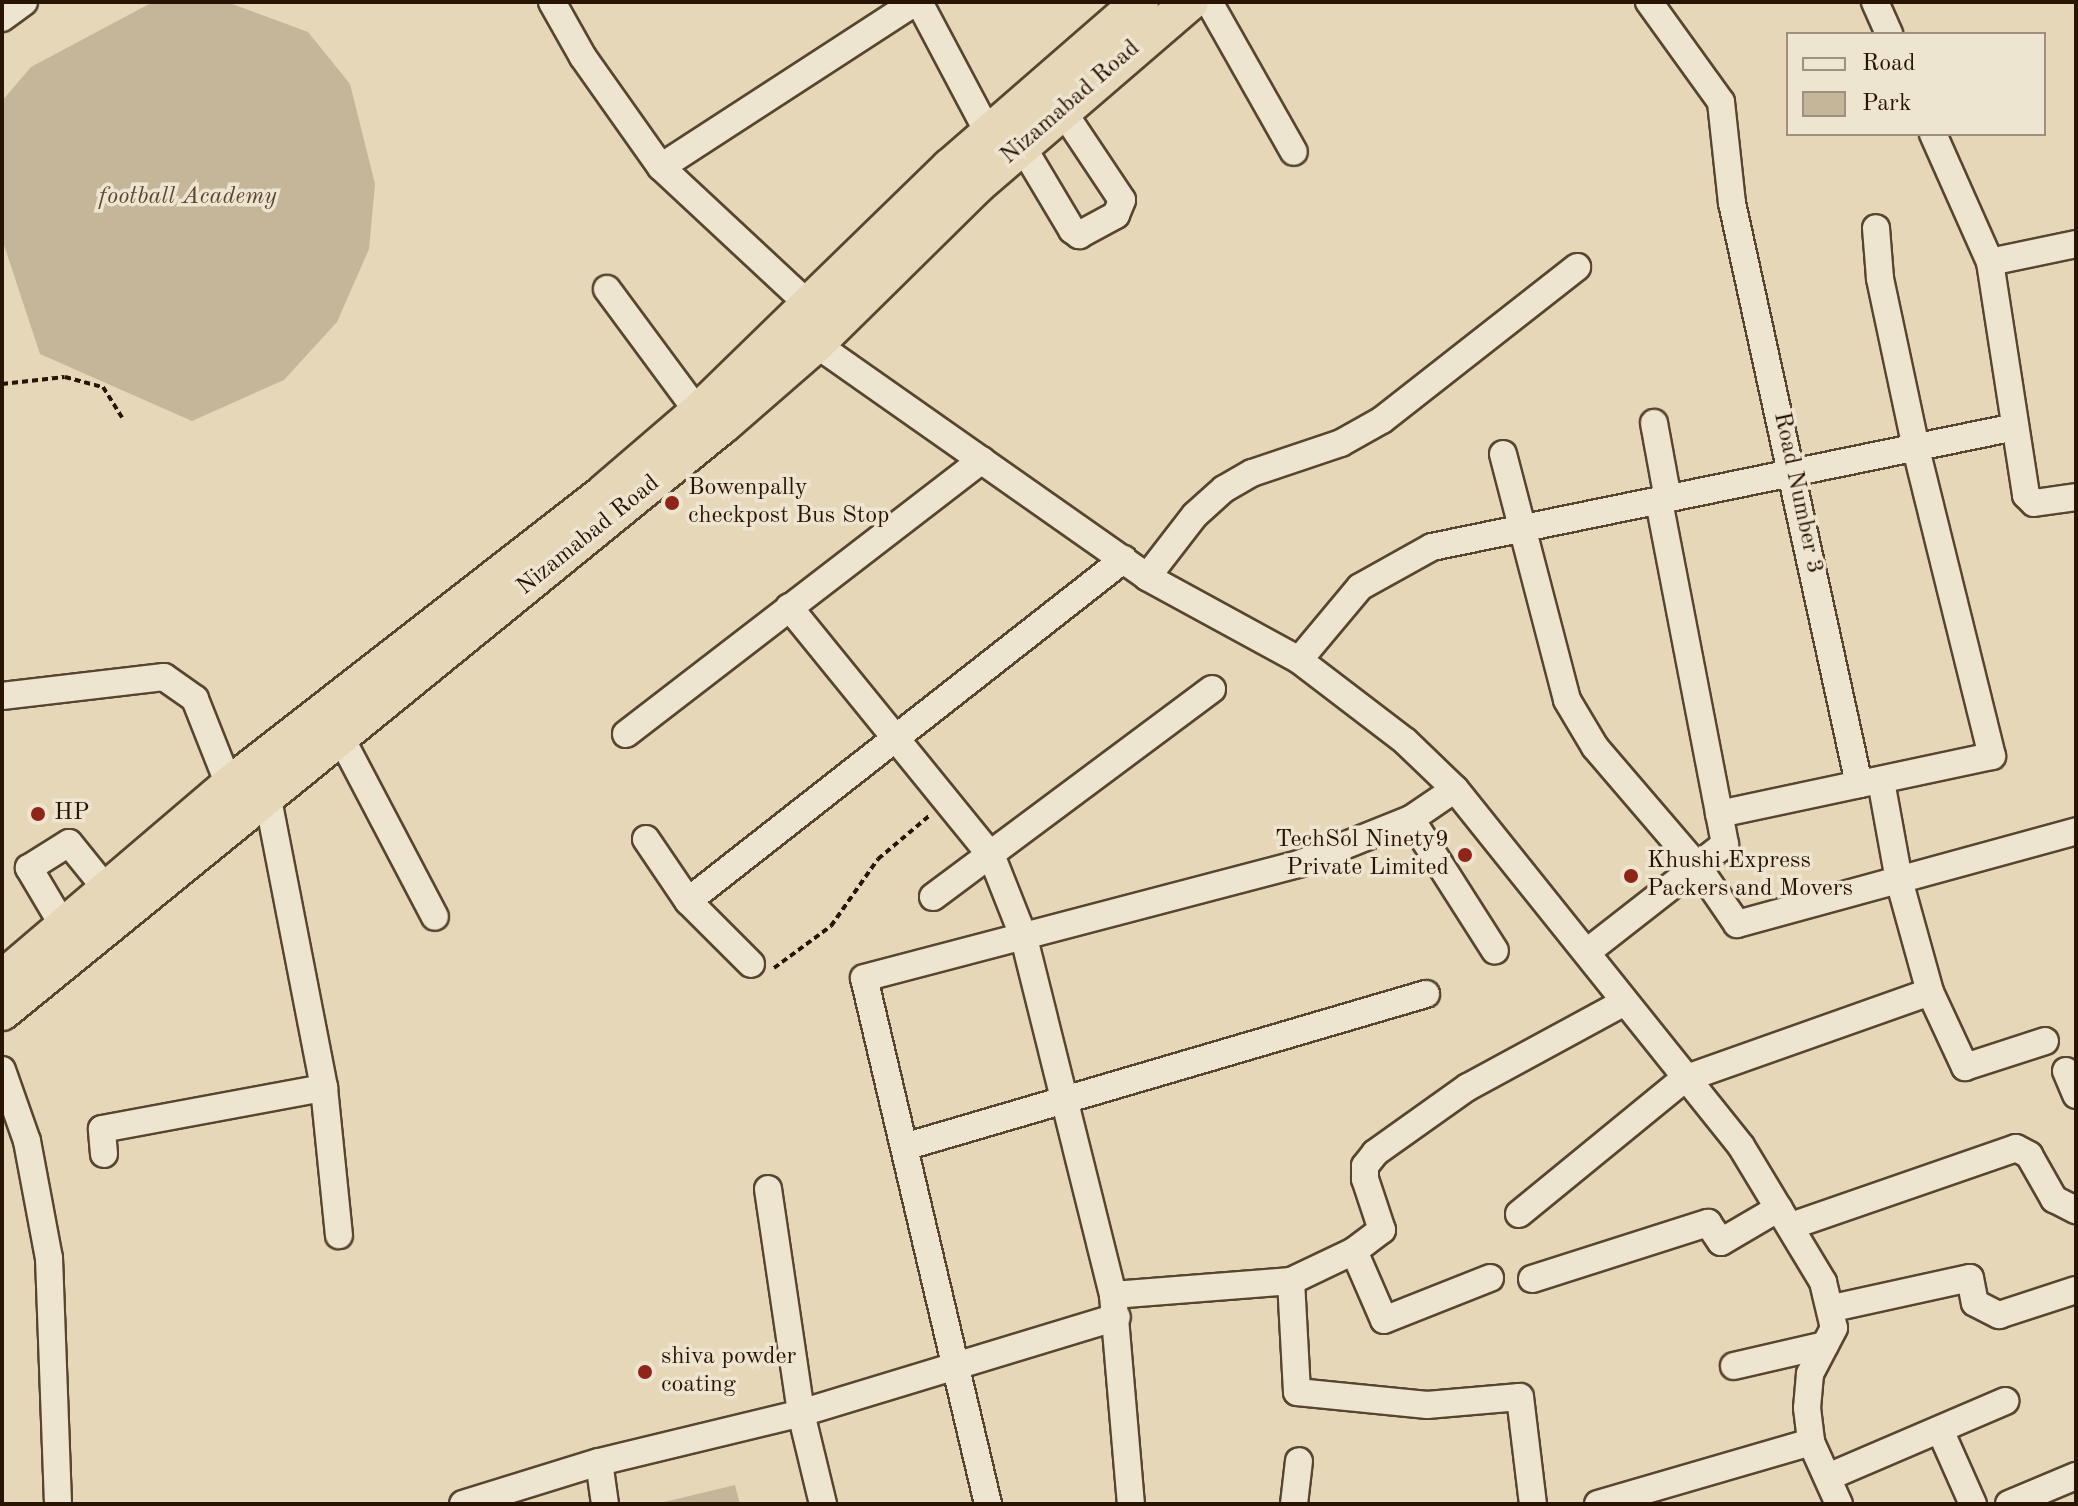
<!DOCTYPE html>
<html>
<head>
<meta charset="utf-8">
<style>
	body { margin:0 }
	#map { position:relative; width:2078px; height:1506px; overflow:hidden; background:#e5d7b8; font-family:"Old Standard TT",serif }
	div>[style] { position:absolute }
	.green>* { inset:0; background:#c5b699 }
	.path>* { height:4px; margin-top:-2px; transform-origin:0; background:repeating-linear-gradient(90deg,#291401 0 6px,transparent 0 10px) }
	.roads { filter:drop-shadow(2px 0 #58452f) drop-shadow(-2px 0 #58452f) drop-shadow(0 2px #58452f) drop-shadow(0 -2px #58452f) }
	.minor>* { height:26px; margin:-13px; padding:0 13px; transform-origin:13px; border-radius:13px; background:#eee5d1 }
	.highway>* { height:36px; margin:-18px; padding:0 18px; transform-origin:18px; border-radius:18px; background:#e5d7b8 }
	.dots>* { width:22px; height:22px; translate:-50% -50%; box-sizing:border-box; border:4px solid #eee5d1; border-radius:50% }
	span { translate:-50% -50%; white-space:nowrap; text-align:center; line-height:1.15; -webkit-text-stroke:7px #eee5d1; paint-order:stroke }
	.street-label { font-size:24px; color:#291401 }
	.park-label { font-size:24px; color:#58452f; font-style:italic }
	.poi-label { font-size:24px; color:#291401 }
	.left { translate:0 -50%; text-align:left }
	.right { translate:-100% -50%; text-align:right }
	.frame { position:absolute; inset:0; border:4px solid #291401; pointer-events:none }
	.legend { position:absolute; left:1786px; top:32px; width:260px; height:104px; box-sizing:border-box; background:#eee5d1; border:2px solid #9f917e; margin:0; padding:10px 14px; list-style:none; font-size:24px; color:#291401 }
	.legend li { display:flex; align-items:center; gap:16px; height:40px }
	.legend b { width:40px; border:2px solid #9f917e }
</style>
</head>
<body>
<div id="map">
	<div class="green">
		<div style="clip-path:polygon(227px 2px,308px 32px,350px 84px,375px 184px,369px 249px,337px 322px,284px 380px,192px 421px,40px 354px,2px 239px,2px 101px,31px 67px,151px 3px)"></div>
		<div style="clip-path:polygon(735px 1485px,740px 1504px,656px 1504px)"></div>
	</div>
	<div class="path">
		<div style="left:2px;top:384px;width:63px;rotate:-6.3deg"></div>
		<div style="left:65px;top:377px;width:39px;rotate:15deg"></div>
		<div style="left:103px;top:387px;width:36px;rotate:58deg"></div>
		<div style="left:774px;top:968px;width:71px;rotate:-36.4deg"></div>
		<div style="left:831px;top:926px;width:82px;rotate:-55deg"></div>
		<div style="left:878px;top:859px;width:67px;rotate:-40.1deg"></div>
	</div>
	<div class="roads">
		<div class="minor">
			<div style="left:552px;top:2px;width:63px;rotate:60.6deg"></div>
			<div style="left:583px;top:57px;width:135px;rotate:54.7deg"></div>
			<div style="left:661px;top:167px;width:204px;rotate:43deg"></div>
			<div style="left:919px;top:2px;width:149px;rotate:62.1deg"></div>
			<div style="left:1209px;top:2px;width:172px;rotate:60.5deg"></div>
			<div style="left:1649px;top:2px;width:123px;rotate:54.2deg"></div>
			<div style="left:1721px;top:102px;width:102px;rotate:83.8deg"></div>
			<div style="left:1732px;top:203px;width:595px;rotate:77.67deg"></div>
			<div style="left:1875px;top:2px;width:35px;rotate:66deg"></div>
			<div style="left:2px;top:18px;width:27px;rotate:-36deg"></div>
			<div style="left:1933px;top:134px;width:140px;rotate:66deg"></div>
			<div style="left:1990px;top:262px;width:236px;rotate:81.2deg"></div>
			<div style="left:2026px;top:495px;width:11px;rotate:45deg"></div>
			<div style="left:2034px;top:503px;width:42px;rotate:-8.1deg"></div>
			<div style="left:1022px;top:146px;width:98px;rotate:59.2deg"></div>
			<div style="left:1072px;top:230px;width:9px;rotate:36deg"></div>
			<div style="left:1079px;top:235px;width:42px;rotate:-28.4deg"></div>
			<div style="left:1116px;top:215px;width:16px;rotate:-68deg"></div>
			<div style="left:1122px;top:200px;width:108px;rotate:-123.7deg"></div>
			<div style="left:661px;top:167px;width:303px;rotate:-33deg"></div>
			<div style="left:1990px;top:262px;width:88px;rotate:-11.8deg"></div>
			<div style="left:607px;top:289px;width:153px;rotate:53.5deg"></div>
			<div style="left:816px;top:344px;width:405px;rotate:35.1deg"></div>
			<div style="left:1147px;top:577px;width:173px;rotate:28.6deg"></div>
			<div style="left:1299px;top:660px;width:133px;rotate:37.4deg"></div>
			<div style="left:1405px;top:741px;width:69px;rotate:43.8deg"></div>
			<div style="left:1455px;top:789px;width:457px;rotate:51.3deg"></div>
			<div style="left:1741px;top:1146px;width:159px;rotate:58.9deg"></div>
			<div style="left:1823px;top:1282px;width:47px;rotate:76.6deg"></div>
			<div style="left:1834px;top:1328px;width:52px;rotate:117.6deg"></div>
			<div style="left:1810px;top:1374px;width:34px;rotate:95deg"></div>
			<div style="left:1807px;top:1408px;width:34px;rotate:83deg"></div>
			<div style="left:1811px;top:1442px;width:68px;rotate:65.7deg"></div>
			<div style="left:1654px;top:423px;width:77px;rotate:79.6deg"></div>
			<div style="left:1503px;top:454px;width:254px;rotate:75.4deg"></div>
			<div style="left:1567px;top:700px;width:55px;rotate:59.2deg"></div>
			<div style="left:1595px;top:747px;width:158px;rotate:49.4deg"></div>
			<div style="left:1698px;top:867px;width:69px;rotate:55.6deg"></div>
			<div style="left:1737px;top:924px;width:352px;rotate:-15.3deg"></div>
			<div style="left:1147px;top:577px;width:78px;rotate:-52.3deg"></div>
			<div style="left:1195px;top:515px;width:39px;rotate:-42deg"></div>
			<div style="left:1224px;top:489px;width:32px;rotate:-30deg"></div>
			<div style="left:1252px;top:473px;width:94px;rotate:-18.6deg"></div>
			<div style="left:1341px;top:443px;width:47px;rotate:-29.3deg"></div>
			<div style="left:1382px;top:420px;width:248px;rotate:-38.1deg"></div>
			<div style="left:789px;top:607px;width:322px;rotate:50.9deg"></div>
			<div style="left:992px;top:857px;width:87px;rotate:68.4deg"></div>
			<div style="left:1024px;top:938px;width:368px;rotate:76deg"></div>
			<div style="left:1113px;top:1295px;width:210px;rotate:85.1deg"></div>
			<div style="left:1299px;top:660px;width:95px;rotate:-50.1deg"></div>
			<div style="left:1360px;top:587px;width:82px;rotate:-29.1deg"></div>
			<div style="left:1432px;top:547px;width:595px;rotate:-11.63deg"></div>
			<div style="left:2px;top:696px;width:163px;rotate:-6.7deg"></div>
			<div style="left:164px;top:677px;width:38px;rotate:35deg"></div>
			<div style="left:195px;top:699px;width:92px;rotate:68.4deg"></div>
			<div style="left:626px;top:734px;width:449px;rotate:-37.6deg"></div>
			<div style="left:340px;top:736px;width:204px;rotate:62.3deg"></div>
			<div style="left:1881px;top:781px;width:101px;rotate:79.7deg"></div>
			<div style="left:1899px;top:880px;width:116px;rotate:74.5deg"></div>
			<div style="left:1930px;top:992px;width:83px;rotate:65deg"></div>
			<div style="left:1965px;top:1067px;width:84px;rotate:-18deg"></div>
			<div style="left:267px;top:794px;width:299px;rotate:79deg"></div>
			<div style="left:324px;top:1088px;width:148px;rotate:84.2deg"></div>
			<div style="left:1719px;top:814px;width:279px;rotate:-12deg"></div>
			<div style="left:1992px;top:756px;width:317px;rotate:-103.9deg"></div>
			<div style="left:1916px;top:448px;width:174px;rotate:-102deg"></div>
			<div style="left:1880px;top:278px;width:50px;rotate:-94.6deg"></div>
			<div style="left:1411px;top:819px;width:156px;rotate:57.5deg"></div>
			<div style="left:646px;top:839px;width:75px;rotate:55.9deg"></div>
			<div style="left:688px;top:901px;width:89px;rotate:45deg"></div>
			<div style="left:933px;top:897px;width:348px;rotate:-36.7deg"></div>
			<div style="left:688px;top:901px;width:554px;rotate:-38.11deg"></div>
			<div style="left:64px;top:927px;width:69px;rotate:-120.7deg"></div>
			<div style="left:29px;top:868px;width:47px;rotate:-32deg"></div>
			<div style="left:69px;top:843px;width:60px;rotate:51deg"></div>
			<div style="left:1587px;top:952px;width:175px;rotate:-38deg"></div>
			<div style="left:1725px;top:844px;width:349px;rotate:-100.9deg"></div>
			<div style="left:2px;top:1070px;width:75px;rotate:70.6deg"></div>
			<div style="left:27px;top:1141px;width:119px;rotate:79.4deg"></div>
			<div style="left:49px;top:1258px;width:246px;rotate:87.9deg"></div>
			<div style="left:2066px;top:1071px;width:26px;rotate:67deg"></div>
			<div style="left:904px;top:1147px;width:544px;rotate:-16.34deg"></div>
			<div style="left:104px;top:1154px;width:25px;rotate:-95deg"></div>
			<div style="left:102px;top:1129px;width:226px;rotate:-10.5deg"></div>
			<div style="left:768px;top:1189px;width:226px;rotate:81.6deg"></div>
			<div style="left:801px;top:1413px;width:94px;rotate:76.4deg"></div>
			<div style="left:1519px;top:1214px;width:213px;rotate:-39.3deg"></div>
			<div style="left:1684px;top:1079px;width:261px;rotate:-19.5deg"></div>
			<div style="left:1791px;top:1226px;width:238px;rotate:-19.1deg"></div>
			<div style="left:2016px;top:1148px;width:15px;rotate:28deg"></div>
			<div style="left:2029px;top:1155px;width:51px;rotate:60.4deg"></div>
			<div style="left:2054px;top:1199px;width:25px;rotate:27deg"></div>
			<div style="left:1354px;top:1251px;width:75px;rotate:66.5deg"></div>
			<div style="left:1384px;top:1320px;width:114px;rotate:-21.6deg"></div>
			<div style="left:1532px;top:1279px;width:185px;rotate:-17.7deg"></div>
			<div style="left:1708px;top:1223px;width:23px;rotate:56deg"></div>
			<div style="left:1721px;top:1242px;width:67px;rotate:-30.4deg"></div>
			<div style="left:1291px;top:1281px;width:111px;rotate:86.9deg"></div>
			<div style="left:1297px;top:1392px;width:131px;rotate:5.7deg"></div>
			<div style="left:1427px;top:1405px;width:93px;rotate:-4.9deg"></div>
			<div style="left:1520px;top:1397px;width:108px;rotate:83.1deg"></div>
			<div style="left:1113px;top:1295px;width:179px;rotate:-4.5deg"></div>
			<div style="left:1291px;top:1281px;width:70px;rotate:-25.5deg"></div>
			<div style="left:1354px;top:1251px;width:35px;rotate:-37deg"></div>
			<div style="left:1382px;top:1230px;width:54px;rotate:-108.4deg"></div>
			<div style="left:1365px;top:1179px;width:13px;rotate:-90deg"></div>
			<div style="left:1365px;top:1166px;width:16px;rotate:-52deg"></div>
			<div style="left:1375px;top:1153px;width:114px;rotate:-35.4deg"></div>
			<div style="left:1468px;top:1087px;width:176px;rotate:-28.5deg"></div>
			<div style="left:1833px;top:1308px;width:140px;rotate:-12.4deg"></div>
			<div style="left:1970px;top:1278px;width:25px;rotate:79deg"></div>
			<div style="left:1975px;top:1303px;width:27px;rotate:27deg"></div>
			<div style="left:1999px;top:1315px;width:81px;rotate:-18deg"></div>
			<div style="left:1734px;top:1366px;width:93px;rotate:-13deg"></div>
			<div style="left:1940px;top:1430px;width:81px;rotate:66deg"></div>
			<div style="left:1828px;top:1477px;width:193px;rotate:-23.2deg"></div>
			<div style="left:463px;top:1504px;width:142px;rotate:-17.2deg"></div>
			<div style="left:605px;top:1504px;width:42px;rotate:-98.1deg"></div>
			<div style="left:599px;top:1462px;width:208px;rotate:-13.6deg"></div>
			<div style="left:801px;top:1413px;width:330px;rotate:-16.9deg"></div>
			<div style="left:988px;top:1504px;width:540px;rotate:-103.26deg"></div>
			<div style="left:864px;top:978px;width:452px;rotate:-14.7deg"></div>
			<div style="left:1301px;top:863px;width:118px;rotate:-21.8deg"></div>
			<div style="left:1411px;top:819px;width:53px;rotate:-34.3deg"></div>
			<div style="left:1294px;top:1504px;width:43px;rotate:-83.4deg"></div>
			<div style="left:1598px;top:1504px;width:222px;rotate:-16.2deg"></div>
			<div style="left:2009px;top:1504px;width:73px;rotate:-22.7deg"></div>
		</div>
		<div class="highway">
			<div style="left:2px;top:979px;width:299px;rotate:-40.5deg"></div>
			<div style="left:229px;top:785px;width:478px;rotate:-37.9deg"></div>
			<div style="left:606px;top:491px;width:121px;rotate:-40.7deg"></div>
			<div style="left:698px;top:412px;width:351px;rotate:-44.2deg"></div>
			<div style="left:950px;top:167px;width:252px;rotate:-41deg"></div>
			<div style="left:2px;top:1012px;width:931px;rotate:-39.16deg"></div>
			<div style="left:724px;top:424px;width:122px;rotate:-41deg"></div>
			<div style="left:816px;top:344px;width:225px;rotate:-44.6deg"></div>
			<div style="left:976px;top:186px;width:282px;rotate:-40.7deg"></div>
		</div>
	</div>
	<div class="dots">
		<div style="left:672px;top:503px;background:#8f2418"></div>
		<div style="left:38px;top:814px;background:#8f2418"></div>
		<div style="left:1465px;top:855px;background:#8f2418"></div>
		<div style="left:1631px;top:876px;background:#8f2418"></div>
		<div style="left:645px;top:1372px;background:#8f2418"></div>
	</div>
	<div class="street-label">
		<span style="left:1071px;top:103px;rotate:-41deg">Nizamabad Road</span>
		<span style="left:1797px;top:493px;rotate:78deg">Road Number 3</span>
		<span style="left:589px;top:536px;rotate:-39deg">Nizamabad Road</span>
	</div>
	<div class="park-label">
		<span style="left:188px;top:198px">football Academy</span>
	</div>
	<div class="poi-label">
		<span class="left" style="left:688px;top:503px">Bowenpally<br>checkpost Bus Stop</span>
		<span class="left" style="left:54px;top:814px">HP</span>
		<span class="right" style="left:1449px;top:855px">TechSol Ninety9<br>Private Limited</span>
		<span class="left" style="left:1647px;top:876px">Khushi Express<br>Packers and Movers</span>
		<span class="left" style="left:661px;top:1372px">shiva powder<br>coating</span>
	</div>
	<div class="frame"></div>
	<ul class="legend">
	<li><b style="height:10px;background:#eee5d1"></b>Road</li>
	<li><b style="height:22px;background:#c5b699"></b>Park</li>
	</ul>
</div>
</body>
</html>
